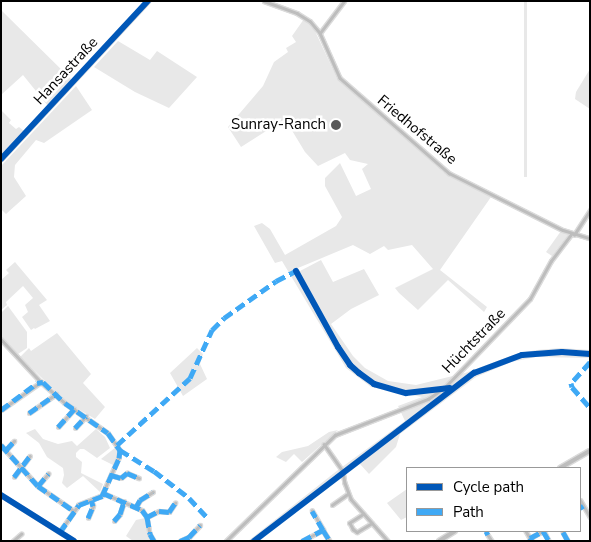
<!DOCTYPE html>
<html>
<head>
<meta charset="utf-8">
<style>
	body { margin:0 }
	#map { position:relative; width:591px; height:542px; overflow:hidden; background:#fff; font-family:"Nunito Sans",sans-serif }
	div>[style] { position:absolute }
	.green>* { inset:0; background:#e8e8e8; transform-origin:0 0 }
	.roads { filter:drop-shadow(1px 0 #dbdbdb) drop-shadow(-1px 0 #dbdbdb) drop-shadow(0 1px #dbdbdb) drop-shadow(0 -1px #dbdbdb) }
	.street>* { height:2.5px; margin:-1.25px; padding:0 1.25px; transform-origin:1.25px; border-radius:1.25px; background:#bdbdbd }
	.secondary>* { height:3px; margin:-1.5px; padding:0 1.5px; transform-origin:1.5px; border-radius:1.5px; background:#bfbfbf }
	.primary>* { height:4px; margin:-2px; padding:0 2px; transform-origin:2px; border-radius:2px; background:#bdbdbd }
	.quiet>* { height:5px; margin-top:-2.5px; transform-origin:0; background:repeating-linear-gradient(90deg,#3fa9f5 0 10px,transparent 0 15px) }
	.cycleway>* { height:6px; margin:-3px; padding:0 3px; transform-origin:3px; border-radius:3px; background:#0057b8 }
	.dots>* { width:14px; height:14px; translate:-50% -50%; box-sizing:border-box; border:2px solid #fff; border-radius:50% }
	span { translate:-50% -50%; white-space:nowrap; text-align:center; line-height:1.15; -webkit-text-stroke:5px #fff; paint-order:stroke }
	.street-label { font-size:15px; color:#000 }
	.poi-label { font-size:15px; color:#000 }
	.right { translate:-100% -50%; text-align:right }
	.frame { position:absolute; inset:0; border:2px solid #000; pointer-events:none }
	.legend { position:absolute; left:406px; top:467px; width:175px; height:65px; box-sizing:border-box; background:#fff; border:1px solid #999; margin:0; padding:6px 9px; list-style:none; font-size:15px; color:#000 }
	.legend li { display:flex; align-items:center; gap:10px; height:25px }
	.legend b { width:25px; border:1px solid #999 }
</style>
</head>
<body>
<div id="map">
	<div class="green">
		<div style="left:524px;top:1px;width:3px;height:176px"></div>
		<div style="clip-path:polygon(1px 10px,72px 80px,48px 106px,23px 75px,1px 95px)"></div>
		<div style="clip-path:polygon(304px 19px,315px 31px,337px 78px,443px 172px,491px 197px,440px 270px,487px 307px,484px 312px,448px 280px,418px 310px,399px 293px,395px 288px,433px 269px,412px 245px,388px 250px,384px 246px,370px 254px,353px 245px,298px 268px,300px 271px,321px 260px,333px 282px,364px 269px,379px 295px,351px 309px,331px 324px,353px 356px,365px 368px,388px 381px,416px 385px,465px 373px,519px 353px,537px 350px,561px 348px,590px 350px,590px 358px,536px 357px,511px 362px,476px 377px,400px 434px,396px 447px,369px 474px,360px 464px,258px 541px,248px 541px,338px 470px,405px 421px,398px 406px,422px 397px,371px 387px,346px 368px,282px 261px,275px 263px,254px 226px,262px 223px,270px 229px,285px 255px,336px 226px,342px 217px,325px 186px,325px 178px,340px 163px,356px 196px,371px 189px,362px 169px,368px 164px,350px 160px,345px 153px,318px 166px,305px 152px,285px 119px,241px 147px,228px 127px,263px 86px,274px 62px,288px 52px,286px 48px,296px 42px,292px 36px)"></div>
		<div style="clip-path:polygon(118px 41px,150px 60px,157px 51px,197px 77px,169px 108px,135px 92px,94px 67px)"></div>
		<div style="clip-path:polygon(590px 69px,590px 109px,575px 99px,576px 92px)"></div>
		<div style="clip-path:polygon(76px 86px,92px 110px,44px 143px,36px 140px,15px 165px,14px 177px,26px 196px,6px 214px,1px 209px,1px 166px)"></div>
		<div style="clip-path:polygon(1px 110px,11px 120px,9px 123px,16px 129px,19px 127px,24px 131px,1px 155px)"></div>
		<div style="clip-path:polygon(561px 231px,568px 235px,552px 256px,546px 252px)"></div>
		<div style="clip-path:polygon(15px 262px,47px 300px,39px 305px,50px 321px,35px 329px,34px 328px,31px 330px,22px 317px,28px 312px,25px 305px,33px 298px,23px 286px,6px 302px,7px 305px,1px 310px,1px 280px,9px 273px,6px 270px)"></div>
		<div style="clip-path:polygon(8px 306px,27px 332px,27px 348px,18px 354px,1px 337px,1px 313px)"></div>
		<div style="clip-path:polygon(57px 333px,91px 374px,83px 383px,105px 407px,95px 419px,68px 403px,20px 357px,29px 348px,31px 351px)"></div>
		<div style="clip-path:polygon(197px 348px,203px 354px,200px 364px,207px 379px,183px 396px,170px 373px)"></div>
		<div style="clip-path:polygon(35px 429px,43px 439px,58px 444px,72px 441px,77px 446px,96px 429px,105px 437px,110px 448px,97px 458px,84px 449px,80px 449px,76px 453px,76px 457px,82px 462px,81px 473px,103px 484px,100px 492px,83px 476px,67px 488px,62px 483px,64px 475px,63px 468px,47px 457px,39px 443px,26px 433px)"></div>
		<div style="clip-path:polygon(338px 430px,302px 462px,294px 454px,286px 462px,276px 457px,282px 452px,308px 446px,329px 432px)"></div>
		<div style="clip-path:polygon(116px 447px,118px 455px,113px 465px,101px 459px)"></div>
		<div style="clip-path:polygon(407px 489px,407px 517px,401px 520px,387px 503px)"></div>
		<div style="clip-path:polygon(145px 518px,151px 541px,133px 541px,126px 536px,136px 520px)"></div>
	</div>
	<div class="roads">
		<div class="street">
			<div style="left:264px;top:1px;width:35px;rotate:20deg"></div>
			<div style="left:297px;top:13px;width:15px;rotate:32deg"></div>
			<div style="left:310px;top:21px;width:16px;rotate:50deg"></div>
			<div style="left:320px;top:33px;width:49px;rotate:66deg"></div>
			<div style="left:340px;top:78px;width:145px;rotate:41.1deg"></div>
			<div style="left:449px;top:173px;width:127px;rotate:26.6deg"></div>
			<div style="left:563px;top:230px;width:28px;rotate:17deg"></div>
			<div style="left:320px;top:33px;width:40px;rotate:-53deg"></div>
			<div style="left:574px;top:235px;width:30px;rotate:-57deg"></div>
			<div style="left:1px;top:339px;width:59px;rotate:47.1deg"></div>
			<div style="left:41px;top:382px;width:32px;rotate:41deg"></div>
			<div style="left:65px;top:403px;width:52px;rotate:34.9deg"></div>
			<div style="left:108px;top:433px;width:21px;rotate:55deg"></div>
			<div style="left:120px;top:450px;width:8px;rotate:97deg"></div>
			<div style="left:119px;top:458px;width:42px;rotate:114.1deg"></div>
			<div style="left:102px;top:496px;width:25px;rotate:159deg"></div>
			<div style="left:79px;top:505px;width:33px;rotate:125deg"></div>
			<div style="left:1px;top:410px;width:49px;rotate:-35deg"></div>
			<div style="left:29px;top:413px;width:33px;rotate:-35deg"></div>
			<div style="left:58px;top:427px;width:24px;rotate:-48deg"></div>
			<div style="left:75px;top:428px;width:16px;rotate:-47deg"></div>
			<div style="left:324px;top:444px;width:33px;rotate:55deg"></div>
			<div style="left:343px;top:471px;width:12px;rotate:81deg"></div>
			<div style="left:345px;top:483px;width:17px;rotate:69deg"></div>
			<div style="left:351px;top:499px;width:56px;rotate:48.6deg"></div>
			<div style="left:1px;top:445px;width:55px;rotate:47.9deg"></div>
			<div style="left:38px;top:486px;width:44px;rotate:34.8deg"></div>
			<div style="left:6px;top:450px;width:12px;rotate:-48deg"></div>
			<div style="left:111px;top:475px;width:10px;rotate:17deg"></div>
			<div style="left:121px;top:478px;width:8px;rotate:-40deg"></div>
			<div style="left:127px;top:473px;width:13px;rotate:23deg"></div>
			<div style="left:14px;top:477px;width:26px;rotate:-53deg"></div>
			<div style="left:38px;top:486px;width:16px;rotate:-50deg"></div>
			<div style="left:103px;top:493px;width:43px;rotate:23.6deg"></div>
			<div style="left:142px;top:510px;width:9px;rotate:54deg"></div>
			<div style="left:147px;top:517px;width:17px;rotate:80deg"></div>
			<div style="left:150px;top:534px;width:8px;rotate:60deg"></div>
			<div style="left:332px;top:505px;width:19px;rotate:-35deg"></div>
			<div style="left:136px;top:507px;width:8px;rotate:-60deg"></div>
			<div style="left:140px;top:500px;width:15px;rotate:-32deg"></div>
			<div style="left:364px;top:514px;width:17px;rotate:147deg"></div>
			<div style="left:350px;top:523px;width:7px;rotate:63deg"></div>
			<div style="left:353px;top:529px;width:5px;rotate:37deg"></div>
			<div style="left:357px;top:532px;width:17px;rotate:-31deg"></div>
			<div style="left:147px;top:517px;width:13px;rotate:-27deg"></div>
			<div style="left:159px;top:511px;width:10px;rotate:6deg"></div>
			<div style="left:169px;top:512px;width:11px;rotate:-56deg"></div>
			<div style="left:88px;top:518px;width:13px;rotate:-67deg"></div>
			<div style="left:93px;top:506px;width:6px;rotate:-108deg"></div>
			<div style="left:114px;top:521px;width:9px;rotate:-49deg"></div>
			<div style="left:120px;top:514px;width:13px;rotate:-72deg"></div>
			<div style="left:323px;top:530px;width:13px;rotate:58deg"></div>
			<div style="left:526px;top:531px;width:8px;rotate:60deg"></div>
			<div style="left:544px;top:531px;width:11px;rotate:63deg"></div>
			<div style="left:563px;top:532px;width:10px;rotate:61deg"></div>
			<div style="left:488px;top:535px;width:7px;rotate:56deg"></div>
			<div style="left:13px;top:541px;width:11px;rotate:-41deg"></div>
			<div style="left:180px;top:541px;width:10px;rotate:-24deg"></div>
			<div style="left:189px;top:537px;width:16px;rotate:-47deg"></div>
			<div style="left:226px;top:541px;width:152px;rotate:-44.2deg"></div>
			<div style="left:335px;top:435px;width:100px;rotate:-21.2deg"></div>
			<div style="left:428px;top:399px;width:21px;rotate:-35deg"></div>
			<div style="left:445px;top:387px;width:122px;rotate:-46deg"></div>
			<div style="left:530px;top:299px;width:43px;rotate:-61.1deg"></div>
			<div style="left:551px;top:261px;width:34px;rotate:-53deg"></div>
			<div style="left:302px;top:541px;width:24px;rotate:-28deg"></div>
			<div style="left:323px;top:530px;width:22px;rotate:-120deg"></div>
			<div style="left:532px;top:541px;width:4px;rotate:-124deg"></div>
			<div style="left:530px;top:538px;width:15px;rotate:-28deg"></div>
		</div>
		<div class="secondary">
			<div style="left:1px;top:159px;width:216px;rotate:-47.1deg"></div>
			<div style="left:1px;top:495px;width:86px;rotate:32.2deg"></div>
			<div style="left:580px;top:500px;width:20px;rotate:60deg"></div>
		</div>
		<div class="primary">
			<div style="left:560px;top:468px;width:34px;rotate:-30deg"></div>
			<div style="left:439px;top:541px;width:19px;rotate:-32deg"></div>
		</div>
	</div>
	<div class="quiet">
		<div style="left:590px;top:362px;width:28px;rotate:132deg"></div>
		<div style="left:571px;top:383px;width:4px;rotate:76deg"></div>
		<div style="left:572px;top:387px;width:28px;rotate:49deg"></div>
		<div style="left:1px;top:410px;width:45px;rotate:-36.9deg"></div>
		<div style="left:37px;top:383px;width:6px;rotate:-9deg"></div>
		<div style="left:43px;top:382px;width:30px;rotate:44deg"></div>
		<div style="left:65px;top:403px;width:52px;rotate:34.9deg"></div>
		<div style="left:108px;top:433px;width:21px;rotate:55deg"></div>
		<div style="left:120px;top:450px;width:40px;rotate:32deg"></div>
		<div style="left:154px;top:471px;width:44px;rotate:37.6deg"></div>
		<div style="left:189px;top:498px;width:26px;rotate:47deg"></div>
		<div style="left:29px;top:413px;width:33px;rotate:-35deg"></div>
		<div style="left:58px;top:427px;width:24px;rotate:-48deg"></div>
		<div style="left:75px;top:428px;width:16px;rotate:-47deg"></div>
		<div style="left:1px;top:445px;width:55px;rotate:47.9deg"></div>
		<div style="left:38px;top:486px;width:44px;rotate:34.8deg"></div>
		<div style="left:117px;top:445px;width:99px;rotate:-42.5deg"></div>
		<div style="left:190px;top:378px;width:53px;rotate:-65.4deg"></div>
		<div style="left:212px;top:330px;width:17px;rotate:-45deg"></div>
		<div style="left:224px;top:318px;width:64px;rotate:-35.4deg"></div>
		<div style="left:276px;top:281px;width:22px;rotate:-27deg"></div>
		<div style="left:296px;top:271px;width:4px;rotate:63deg"></div>
		<div style="left:6px;top:450px;width:12px;rotate:-48deg"></div>
		<div style="left:111px;top:475px;width:10px;rotate:17deg"></div>
		<div style="left:121px;top:478px;width:8px;rotate:-40deg"></div>
		<div style="left:127px;top:473px;width:13px;rotate:23deg"></div>
		<div style="left:14px;top:477px;width:26px;rotate:-53deg"></div>
		<div style="left:38px;top:486px;width:16px;rotate:-50deg"></div>
		<div style="left:103px;top:493px;width:43px;rotate:23.6deg"></div>
		<div style="left:142px;top:510px;width:9px;rotate:54deg"></div>
		<div style="left:147px;top:517px;width:17px;rotate:80deg"></div>
		<div style="left:150px;top:534px;width:8px;rotate:60deg"></div>
		<div style="left:136px;top:507px;width:8px;rotate:-60deg"></div>
		<div style="left:140px;top:500px;width:15px;rotate:-32deg"></div>
		<div style="left:580px;top:508px;width:4px;rotate:-34deg"></div>
		<div style="left:147px;top:517px;width:13px;rotate:-27deg"></div>
		<div style="left:159px;top:511px;width:10px;rotate:6deg"></div>
		<div style="left:169px;top:512px;width:11px;rotate:-56deg"></div>
		<div style="left:88px;top:518px;width:13px;rotate:-67deg"></div>
		<div style="left:93px;top:506px;width:6px;rotate:-108deg"></div>
		<div style="left:114px;top:521px;width:9px;rotate:-49deg"></div>
		<div style="left:120px;top:514px;width:13px;rotate:-72deg"></div>
		<div style="left:323px;top:530px;width:13px;rotate:58deg"></div>
		<div style="left:486px;top:531px;width:4px;rotate:63deg"></div>
		<div style="left:543px;top:531px;width:12px;rotate:59deg"></div>
		<div style="left:60px;top:532px;width:33px;rotate:-55deg"></div>
		<div style="left:79px;top:505px;width:25px;rotate:-21deg"></div>
		<div style="left:102px;top:496px;width:42px;rotate:-65.9deg"></div>
		<div style="left:119px;top:458px;width:8px;rotate:-83deg"></div>
		<div style="left:563px;top:532px;width:10px;rotate:61deg"></div>
		<div style="left:180px;top:541px;width:10px;rotate:-24deg"></div>
		<div style="left:189px;top:537px;width:16px;rotate:-47deg"></div>
		<div style="left:302px;top:541px;width:24px;rotate:-28deg"></div>
		<div style="left:323px;top:530px;width:22px;rotate:-120deg"></div>
		<div style="left:532px;top:541px;width:4px;rotate:-124deg"></div>
		<div style="left:530px;top:538px;width:15px;rotate:-28deg"></div>
	</div>
	<div class="cycleway">
		<div style="left:1px;top:159px;width:216px;rotate:-47.1deg"></div>
		<div style="left:296px;top:271px;width:87px;rotate:61.1deg"></div>
		<div style="left:338px;top:347px;width:22px;rotate:56deg"></div>
		<div style="left:350px;top:365px;width:12px;rotate:42deg"></div>
		<div style="left:359px;top:373px;width:19px;rotate:36deg"></div>
		<div style="left:374px;top:384px;width:33px;rotate:16deg"></div>
		<div style="left:406px;top:393px;width:44px;rotate:-6.5deg"></div>
		<div style="left:1px;top:495px;width:86px;rotate:32.2deg"></div>
		<div style="left:254px;top:541px;width:277px;rotate:-37.4deg"></div>
		<div style="left:474px;top:373px;width:51px;rotate:-20.6deg"></div>
		<div style="left:522px;top:355px;width:40px;rotate:-4.3deg"></div>
		<div style="left:562px;top:352px;width:28px;rotate:4deg"></div>
	</div>
	<div class="dots">
		<div style="left:336px;top:125px;background:#595959"></div>
	</div>
	<div class="street-label">
		<span style="left:66px;top:71px;rotate:-47deg">Hansastraße</span>
		<span style="left:417px;top:130px;rotate:40deg">Friedhofstraße</span>
		<span style="left:474px;top:341px;rotate:-46deg">Hüchtstraße</span>
	</div>
	<div class="poi-label">
		<span class="right" style="left:326px;top:125px">Sunray-Ranch</span>
	</div>
	<div class="frame"></div>
	<ul class="legend">
	<li><b style="height:6px;background:#0057b8"></b>Cycle path</li>
	<li><b style="height:6px;background:#3fa9f5"></b>Path</li>
	</ul>
</div>
</body>
</html>
